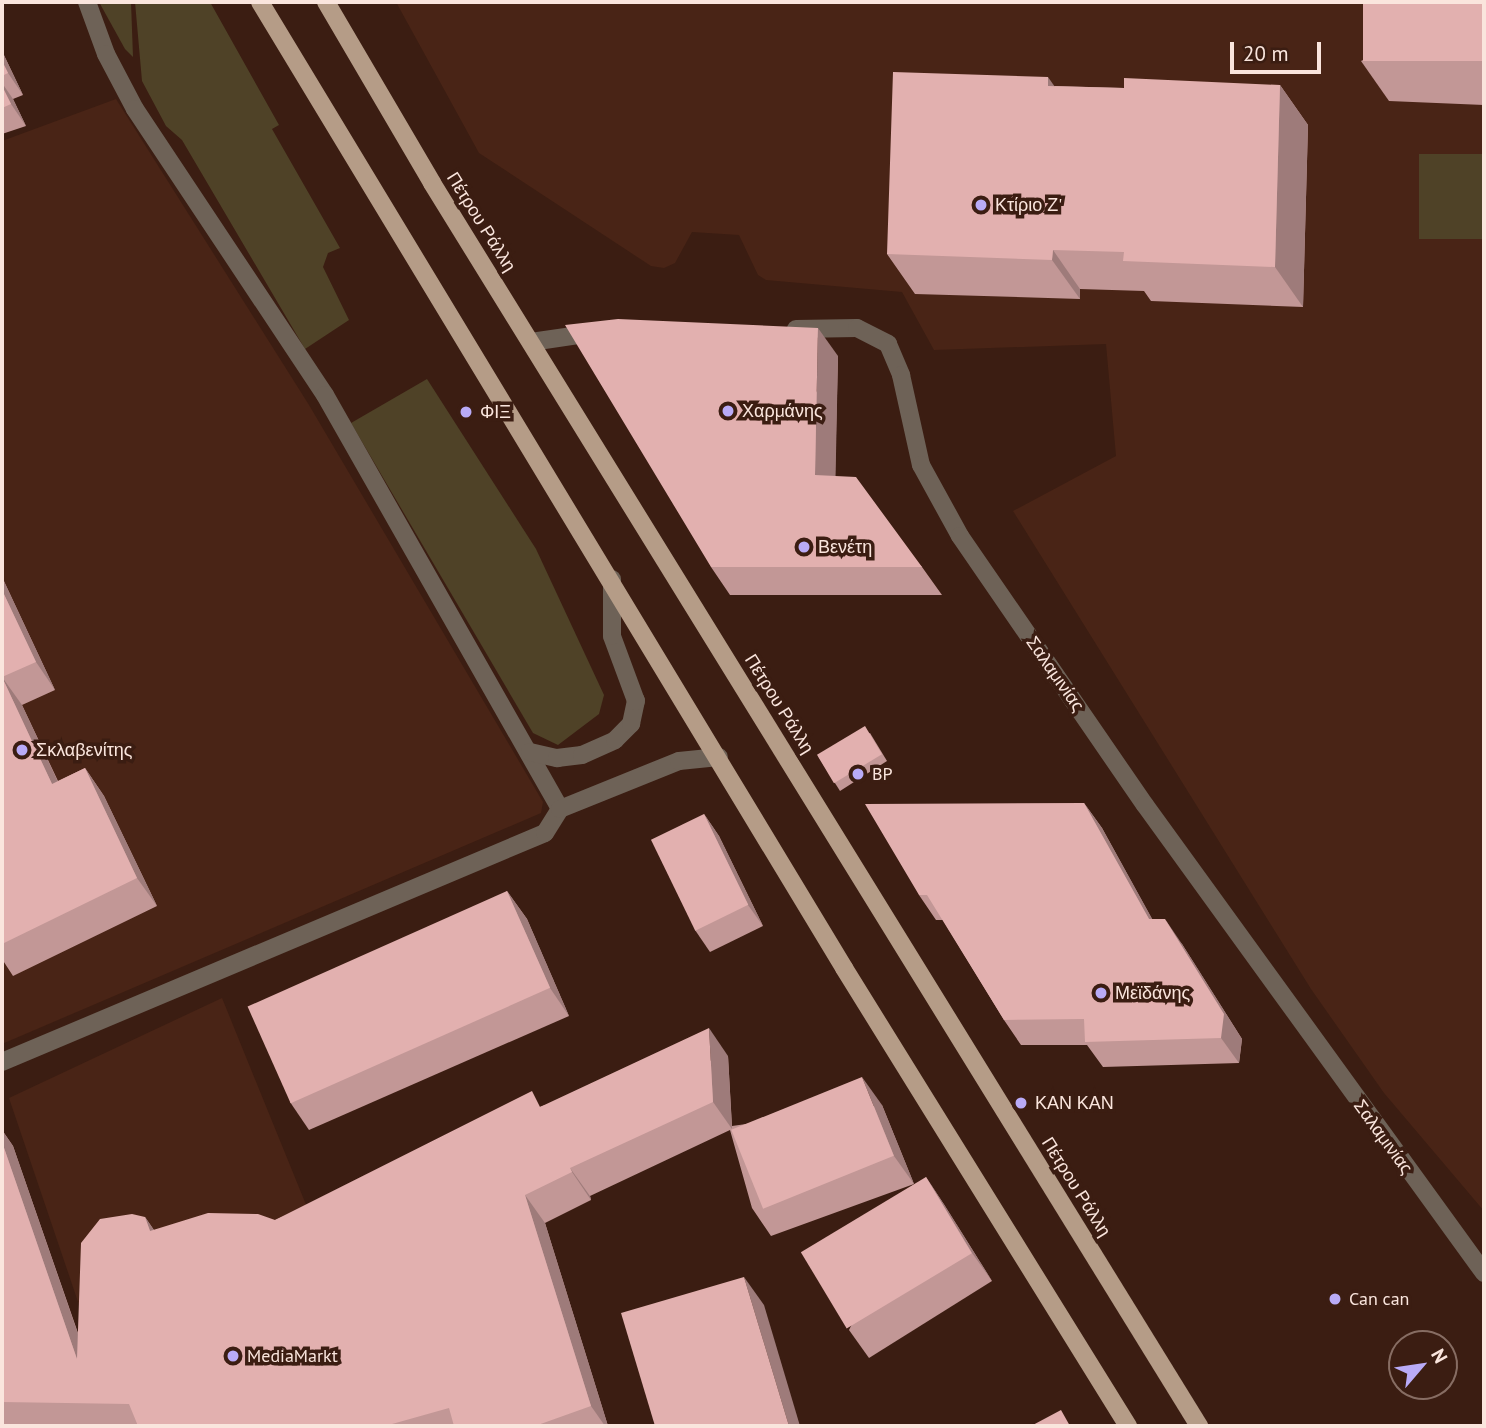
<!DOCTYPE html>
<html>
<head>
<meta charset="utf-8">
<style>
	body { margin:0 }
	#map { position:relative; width:1486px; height:1428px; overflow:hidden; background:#3b1d12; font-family:"PT Sans",sans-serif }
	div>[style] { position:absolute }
	.built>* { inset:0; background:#492416 }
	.green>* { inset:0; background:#4f4227; transform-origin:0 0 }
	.minor>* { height:18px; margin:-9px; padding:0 9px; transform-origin:9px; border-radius:9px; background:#6e6257 }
	.major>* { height:18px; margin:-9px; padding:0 9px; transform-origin:9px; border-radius:9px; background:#b59c87 }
	.wall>* { inset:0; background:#c29796 }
	.shaded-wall>* { inset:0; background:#9e7b7a }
	.building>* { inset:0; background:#e2b0af; transform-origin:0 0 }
	.dots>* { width:19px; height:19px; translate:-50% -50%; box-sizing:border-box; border:4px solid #3b1d12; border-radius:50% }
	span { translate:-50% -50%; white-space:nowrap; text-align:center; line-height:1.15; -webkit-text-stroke:7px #3b1d12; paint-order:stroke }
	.poi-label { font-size:18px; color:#fae5dd }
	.left { translate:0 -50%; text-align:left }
	.street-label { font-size:18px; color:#fae5dd }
	.frame { position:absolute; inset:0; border:4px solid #fae5dd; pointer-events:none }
	.north { position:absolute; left:1388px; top:1330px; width:70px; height:70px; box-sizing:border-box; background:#3b1d12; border:2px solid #876d63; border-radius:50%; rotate:61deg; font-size:19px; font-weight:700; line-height:28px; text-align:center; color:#fae5dd }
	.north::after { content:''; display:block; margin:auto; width:24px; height:32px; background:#b9abf7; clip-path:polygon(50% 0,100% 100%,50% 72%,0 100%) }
	.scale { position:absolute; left:1230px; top:42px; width:91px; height:32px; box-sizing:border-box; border:4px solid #fae5dd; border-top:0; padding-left:9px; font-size:21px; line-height:24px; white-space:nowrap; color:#fae5dd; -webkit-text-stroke:5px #3b1d12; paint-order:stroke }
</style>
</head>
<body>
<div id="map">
	<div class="built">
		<div style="clip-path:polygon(396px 2px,1484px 2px,1484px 1211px,1384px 1093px,1311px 989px,1013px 511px,1116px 456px,1106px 344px,934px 350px,902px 292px,766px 280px,758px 275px,739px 235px,692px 232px,675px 263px,664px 268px,651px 266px,479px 153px)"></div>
		<div style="clip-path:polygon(116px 99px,309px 405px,543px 802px,541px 813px,2px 1044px,2px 141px)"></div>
		<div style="clip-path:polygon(222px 998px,396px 1426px,120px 1426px,9px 1098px)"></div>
	</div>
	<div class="green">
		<div style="clip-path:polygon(99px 2px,131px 2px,133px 57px,125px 49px)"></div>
		<div style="clip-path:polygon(135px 2px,210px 2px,279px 125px,272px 129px,340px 248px,328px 253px,323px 267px,349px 320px,305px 349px,182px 140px,166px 126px,142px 81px)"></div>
		<div style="left:1419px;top:154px;width:65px;height:85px"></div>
		<div style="clip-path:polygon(427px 379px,536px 549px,604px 695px,599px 714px,558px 745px,533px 733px,351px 423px)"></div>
	</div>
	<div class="minor">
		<div style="left:87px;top:2px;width:55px;rotate:69.9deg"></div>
		<div style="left:106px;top:54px;width:62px;rotate:62.2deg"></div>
		<div style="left:135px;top:109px;width:343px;rotate:56.4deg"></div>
		<div style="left:325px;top:395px;width:476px;rotate:60.4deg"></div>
		<div style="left:796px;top:329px;width:61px;rotate:-0.9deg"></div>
		<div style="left:857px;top:328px;width:35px;rotate:27deg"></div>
		<div style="left:888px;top:344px;width:34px;rotate:67deg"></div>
		<div style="left:901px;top:375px;width:92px;rotate:77.5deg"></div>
		<div style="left:921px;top:465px;width:81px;rotate:61.2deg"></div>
		<div style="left:960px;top:536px;width:326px;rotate:55.5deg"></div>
		<div style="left:1145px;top:805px;width:578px;rotate:54.08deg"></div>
		<div style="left:531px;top:342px;width:63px;rotate:-8.3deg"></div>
		<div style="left:530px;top:752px;width:28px;rotate:13deg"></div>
		<div style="left:557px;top:758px;width:25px;rotate:-7deg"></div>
		<div style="left:582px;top:755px;width:36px;rotate:-24deg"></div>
		<div style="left:615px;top:740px;width:23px;rotate:-45deg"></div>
		<div style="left:631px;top:724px;width:24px;rotate:-78deg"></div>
		<div style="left:636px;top:701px;width:69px;rotate:-110.3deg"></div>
		<div style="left:612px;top:636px;width:57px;rotate:-90deg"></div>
		<div style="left:2px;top:1062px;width:589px;rotate:-22.87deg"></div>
		<div style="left:545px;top:833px;width:28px;rotate:-58deg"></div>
		<div style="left:560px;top:809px;width:128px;rotate:-22deg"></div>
		<div style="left:679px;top:761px;width:40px;rotate:-5.7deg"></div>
	</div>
	<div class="major">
		<div style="left:260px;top:2px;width:1129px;rotate:58.84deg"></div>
		<div style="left:844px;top:968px;width:539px;rotate:58.2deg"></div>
		<div style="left:326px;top:2px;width:210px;rotate:59.6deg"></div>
		<div style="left:432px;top:183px;width:1461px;rotate:58.32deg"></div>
	</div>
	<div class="wall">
		<div style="clip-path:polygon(1484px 2px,1484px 105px,1389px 101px,1361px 61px)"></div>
		<div style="clip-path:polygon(2px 51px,23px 95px,13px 99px,26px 126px,2px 134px)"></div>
		<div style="clip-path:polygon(1280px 85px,1308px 125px,1303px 307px,1151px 301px,1144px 291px,1080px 289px,1080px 299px,915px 294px,887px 254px,1055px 86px,1124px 88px)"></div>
		<div style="clip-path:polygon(838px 356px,835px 476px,922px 567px,942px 595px,730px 595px,711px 567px)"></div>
		<div style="clip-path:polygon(2px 577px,55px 690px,22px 705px,58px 781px,85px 768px,104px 796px,157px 906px,13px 976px,2px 959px)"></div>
		<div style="clip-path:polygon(870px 733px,887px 761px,840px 791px,818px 756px)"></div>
		<div style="clip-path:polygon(1084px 803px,1102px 828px,1152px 919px,1182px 944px,1242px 1039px,1239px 1063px,1103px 1067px,1087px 1045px,1021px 1045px,1004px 1020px,943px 920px,936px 920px,919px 895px)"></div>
		<div style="clip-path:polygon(704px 814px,719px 836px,763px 926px,710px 952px,695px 930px)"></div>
		<div style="clip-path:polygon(507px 891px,527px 919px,569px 1016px,309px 1130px,290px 1102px)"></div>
		<div style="clip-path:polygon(728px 1056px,732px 1126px,882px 1105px,914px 1184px,771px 1236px,752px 1208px,730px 1130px,590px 1196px,591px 1200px,545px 1223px,608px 1426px,2px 1426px,2px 1130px,13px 1146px,78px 1333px,145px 1217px,154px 1230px,275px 1220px,542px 1106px)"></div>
		<div style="clip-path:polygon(926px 1177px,945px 1206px,992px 1281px,869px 1358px,849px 1330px)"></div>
	</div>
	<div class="shaded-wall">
		<div style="clip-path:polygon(2px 51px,23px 95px,8px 73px,2px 61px)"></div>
		<div style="clip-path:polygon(1048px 77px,1076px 117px,1048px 86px)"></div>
		<div style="clip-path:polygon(2px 83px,13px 99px,26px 126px,11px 104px,2px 86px)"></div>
		<div style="clip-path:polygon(1280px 85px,1308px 125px,1303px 307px,1275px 267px)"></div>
		<div style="clip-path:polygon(1053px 250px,1080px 289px,1080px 299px,1052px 260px)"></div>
		<div style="clip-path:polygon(818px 328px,838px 356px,835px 503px,815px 475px)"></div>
		<div style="clip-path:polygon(2px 577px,55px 690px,36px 662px,2px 590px)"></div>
		<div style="clip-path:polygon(2px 677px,22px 705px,72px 812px,52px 784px)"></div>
		<div style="clip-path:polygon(85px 768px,104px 796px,157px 906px,137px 878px)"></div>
		<div style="clip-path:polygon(1084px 803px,1102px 828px,1166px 944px,1149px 919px)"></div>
		<div style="clip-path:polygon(704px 814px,719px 836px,763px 926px,748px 905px)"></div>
		<div style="clip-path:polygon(507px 891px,527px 919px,569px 1016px,550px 988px)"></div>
		<div style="clip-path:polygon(1165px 919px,1182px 944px,1242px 1039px,1239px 1063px,1221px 1038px)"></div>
		<div style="clip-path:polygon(709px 1028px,728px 1056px,732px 1129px,713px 1102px)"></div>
		<div style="clip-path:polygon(862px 1077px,882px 1105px,914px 1184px,894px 1156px)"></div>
		<div style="clip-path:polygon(2px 1130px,13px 1146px,96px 1386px,77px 1359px,2px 1142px)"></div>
		<div style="clip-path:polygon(570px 1168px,590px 1196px,591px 1200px,572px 1172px)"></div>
		<div style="clip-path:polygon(926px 1177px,945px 1206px,992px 1281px,972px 1253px)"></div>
		<div style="clip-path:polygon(525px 1195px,545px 1223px,608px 1426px,605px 1426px,591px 1406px)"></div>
		<div style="clip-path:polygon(145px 1217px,164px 1245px,150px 1231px)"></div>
		<div style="clip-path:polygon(744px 1277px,764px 1305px,800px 1426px,789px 1426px)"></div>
	</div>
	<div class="building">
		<div style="left:1363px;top:2px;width:121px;height:59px"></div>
		<div style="clip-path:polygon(2px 61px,8px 73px,2px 76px)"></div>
		<div style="clip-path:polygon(893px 72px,1048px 77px,1048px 86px,1124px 88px,1124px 78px,1280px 85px,1275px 267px,1123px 261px,1124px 252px,1053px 250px,1052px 260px,887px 254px)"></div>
		<div style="clip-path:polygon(2px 86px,11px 104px,2px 108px)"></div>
		<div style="clip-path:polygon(618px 319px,818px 328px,815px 475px,856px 477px,922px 567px,711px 567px,565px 325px)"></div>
		<div style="clip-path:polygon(2px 590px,36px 662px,2px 677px,52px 784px,85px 768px,137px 878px,2px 944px)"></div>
		<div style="left:865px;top:726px;width:33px;height:56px;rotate:59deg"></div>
		<div style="clip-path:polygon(1084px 803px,1149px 919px,1165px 919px,1224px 1014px,1221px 1038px,1085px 1042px,1084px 1019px,1004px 1020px,927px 895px,919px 895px,865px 804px)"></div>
		<div style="left:704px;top:814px;width:101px;height:59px;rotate:64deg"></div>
		<div style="left:507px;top:891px;width:106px;height:284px;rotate:66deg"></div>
		<div style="clip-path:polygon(709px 1028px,713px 1102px,570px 1168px,572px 1172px,525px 1195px,591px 1406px,535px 1426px,454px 1426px,449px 1408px,385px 1426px,138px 1426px,129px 1404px,2px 1402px,2px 1142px,77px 1359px,81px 1243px,100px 1219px,132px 1214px,145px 1217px,150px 1231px,208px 1213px,258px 1214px,275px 1220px,532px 1091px,540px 1107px)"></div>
		<div style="left:862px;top:1077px;width:85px;height:141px;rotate:68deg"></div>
		<div style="left:926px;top:1177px;width:89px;height:146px;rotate:59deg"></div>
		<div style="clip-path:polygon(744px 1277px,789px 1426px,655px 1426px,621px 1313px)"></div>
		<div style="clip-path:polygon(1061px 1410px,1070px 1426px,1031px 1426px)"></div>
	</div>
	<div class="dots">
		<div style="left:981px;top:205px;background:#b9abf7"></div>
		<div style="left:728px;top:411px;background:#b9abf7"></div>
		<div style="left:466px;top:412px;background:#b9abf7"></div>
		<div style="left:804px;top:547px;background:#b9abf7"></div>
		<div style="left:22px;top:750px;background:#b9abf7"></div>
		<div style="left:858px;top:774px;background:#b9abf7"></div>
		<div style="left:1101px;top:993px;background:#b9abf7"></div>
		<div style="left:1021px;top:1103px;background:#b9abf7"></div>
		<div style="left:1335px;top:1299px;background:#b9abf7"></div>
		<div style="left:233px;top:1356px;background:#b9abf7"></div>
	</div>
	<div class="poi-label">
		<span class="left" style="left:995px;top:205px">Κτίριο Ζ'</span>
		<span class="left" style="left:742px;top:411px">Χαρμάνης</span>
		<span class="left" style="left:480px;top:412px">ΦΙΞ</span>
		<span class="left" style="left:818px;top:547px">Βενέτη</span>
		<span class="left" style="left:36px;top:750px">Σκλαβενίτης</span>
		<span class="left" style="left:872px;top:774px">BP</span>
		<span class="left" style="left:1115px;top:993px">Μεϊδάνης</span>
		<span class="left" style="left:1035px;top:1103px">ΚΑΝ ΚΑΝ</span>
		<span class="left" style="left:1349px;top:1299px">Can can</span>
		<span class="left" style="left:247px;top:1356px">MediaMarkt</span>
	</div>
	<div class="street-label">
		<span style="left:481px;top:222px;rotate:58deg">Πέτρου Ράλλη</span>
		<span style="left:1055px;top:674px;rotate:55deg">Σαλαμινίας</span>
		<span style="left:779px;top:704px;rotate:58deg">Πέτρου Ράλλη</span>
		<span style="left:1383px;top:1137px;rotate:54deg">Σαλαμινίας</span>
		<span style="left:1076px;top:1187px;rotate:58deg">Πέτρου Ράλλη</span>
	</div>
	<div class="frame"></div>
	<div class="north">N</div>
	<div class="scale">20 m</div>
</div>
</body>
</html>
